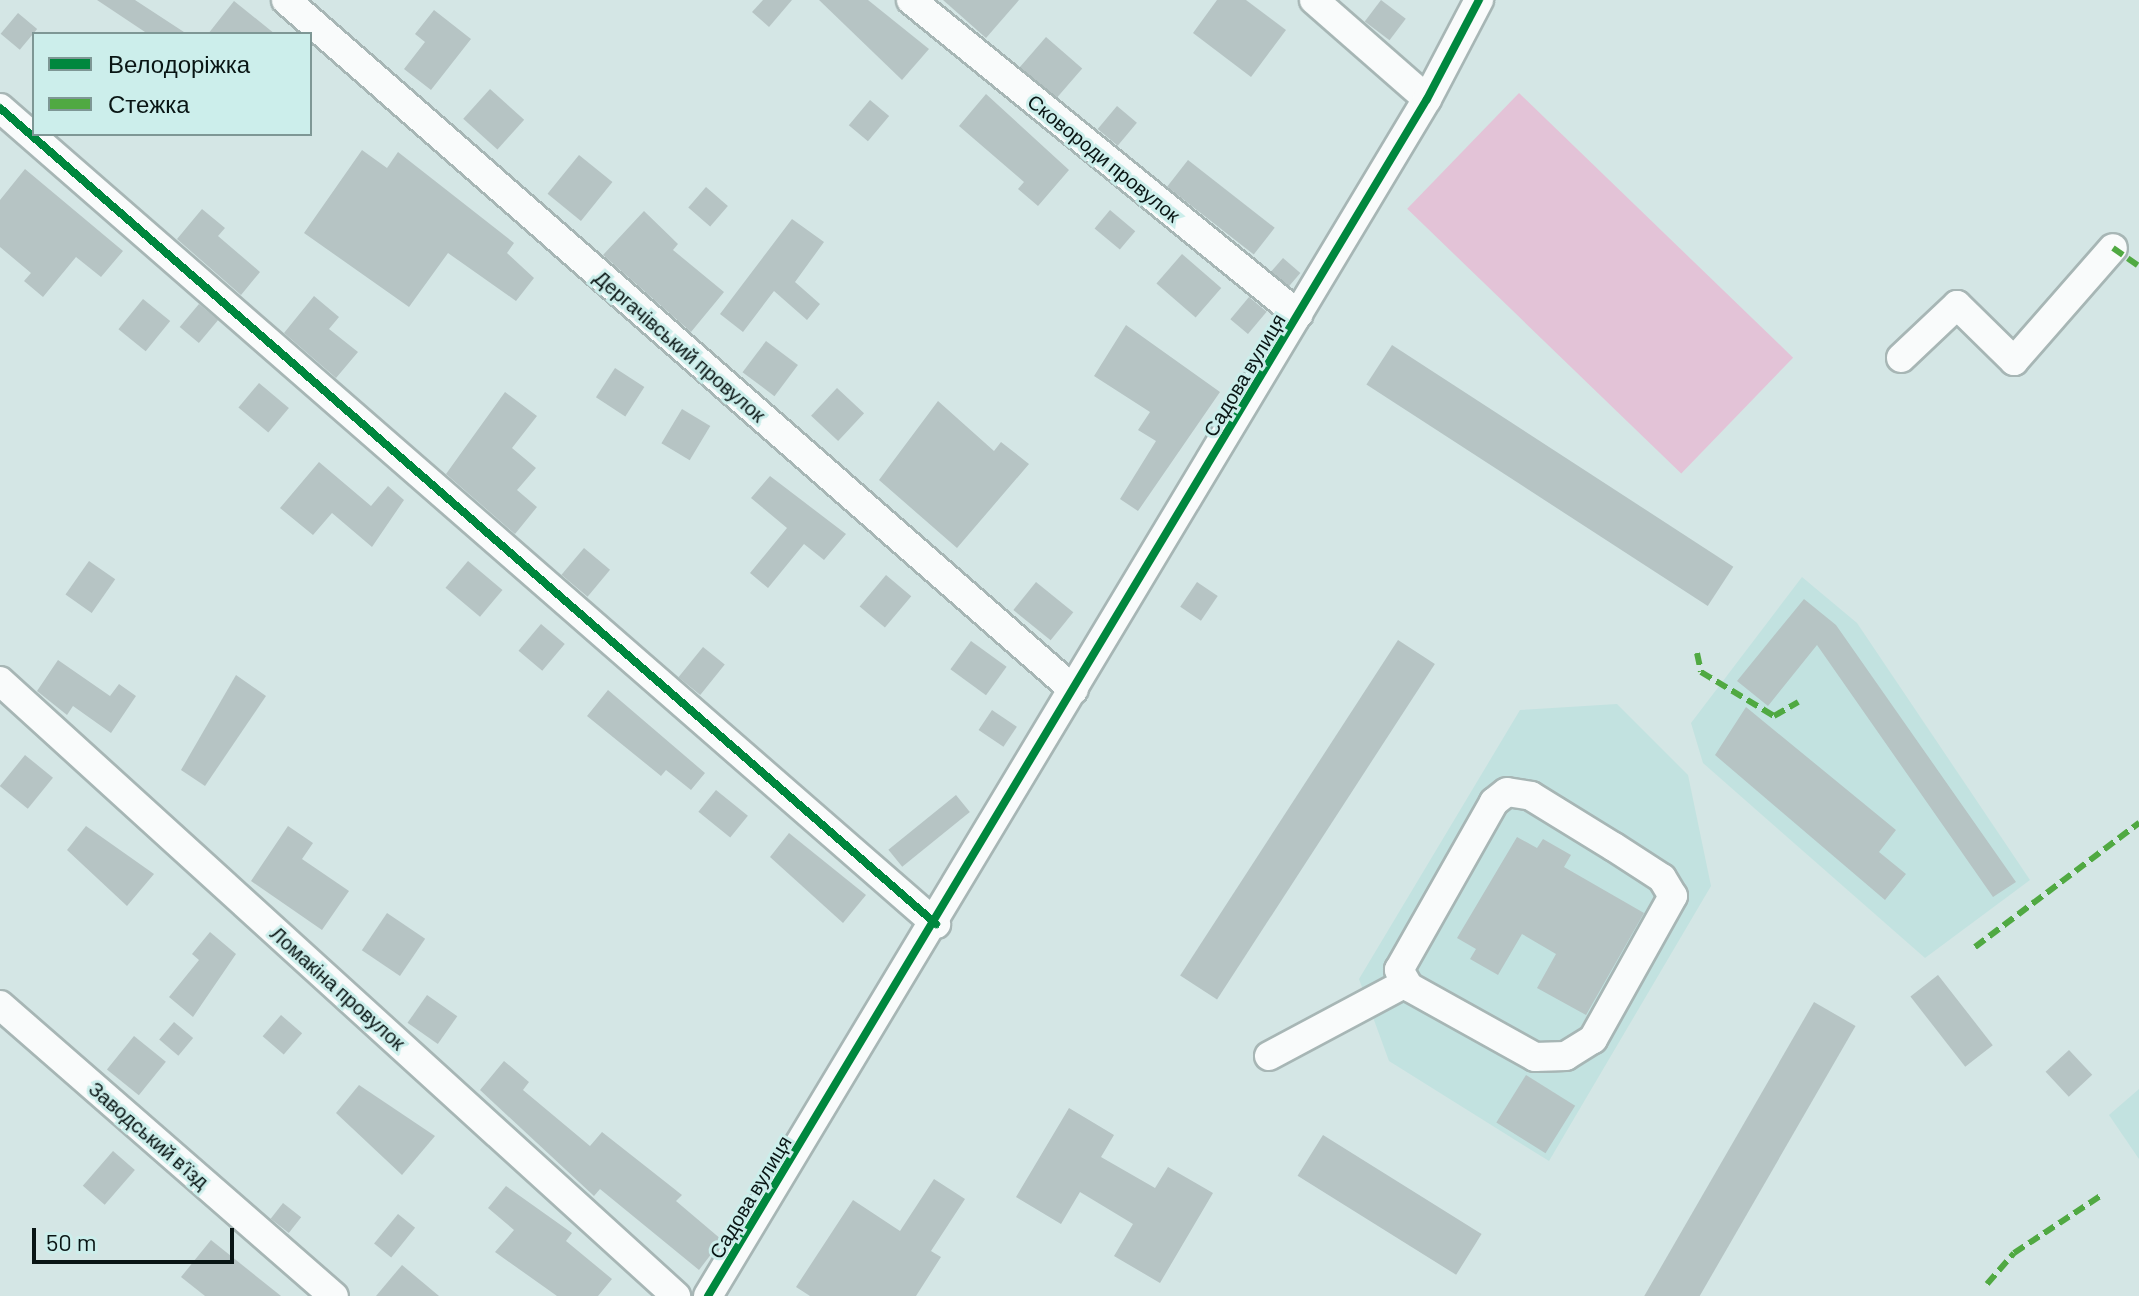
<!DOCTYPE html>
<html>
<head>
<meta charset="utf-8">
<style>
	body { margin:0 }
	#map { position:relative; width:2139px; height:1296px; overflow:hidden; background:#d4e6e5; font-family:Barlow,sans-serif }
	div>[style] { position:absolute }
	.built>* { inset:0; background:#c2e2e0 }
	.green>* { inset:0; background:#e3c3d7; transform-origin:0 0 }
	.building>* { inset:0; background:#b6c4c4; transform-origin:0 0 }
	.roads { filter:drop-shadow(2px 0 #a7b6b5) drop-shadow(-2px 0 #a7b6b5) drop-shadow(0 2px #a7b6b5) drop-shadow(0 -2px #a7b6b5) }
	.minor>* { height:28px; margin:-14px; padding:0 14px; transform-origin:14px; border-radius:14px; background:#f9fbfb }
	.quiet>* { height:6px; margin-top:-3px; transform-origin:0; background:repeating-linear-gradient(90deg,#50a942 0 12px,transparent 0 18px) }
	.cycleway>* { height:8px; margin:-4px; padding:0 4px; transform-origin:4px; border-radius:4px; background:#00873e }
	span { translate:-50% -50%; white-space:nowrap; text-align:center; line-height:1.15; -webkit-text-stroke:6px #cceeeb; paint-order:stroke }
	.street-label { font-size:20px; color:#091514 }
	.legend { position:absolute; left:32px; top:32px; width:280px; height:104px; box-sizing:border-box; background:#cceeeb; border:2px solid #7e9795; margin:0; padding:10px 14px; list-style:none; font-size:24px; color:#091514 }
	.legend li { display:flex; align-items:center; gap:16px; height:40px }
	.legend b { width:40px; border:2px solid #7e9795 }
	.scale { position:absolute; left:32px; top:1228px; width:202px; height:36px; box-sizing:border-box; border:4px solid #091514; border-top:0; padding-left:10px; font-size:24px; line-height:28px; white-space:nowrap; color:#091514; -webkit-text-stroke:6px #cceeeb; paint-order:stroke }
</style>
</head>
<body>
<div id="map">
	<div class="built">
		<div style="clip-path:polygon(1802px 577px,1857px 623px,2030px 880px,1925px 958px,1703px 763px,1691px 723px)"></div>
		<div style="clip-path:polygon(1617px 704px,1688px 775px,1711px 886px,1549px 1161px,1389px 1061px,1359px 979px,1520px 710px)"></div>
		<div style="clip-path:polygon(2139px 1089px,2139px 1159px,2109px 1115px)"></div>
	</div>
	<div class="green">
		<div style="left:1519px;top:93px;width:381px;height:161px;rotate:44deg"></div>
	</div>
	<div class="building">
		<div style="clip-path:polygon(97px 0,135px 0,187px 34px,148px 34px)"></div>
		<div style="clip-path:polygon(763px 0,792px 0,769px 27px,752px 12px)"></div>
		<div style="clip-path:polygon(819px 0,868px 0,929px 49px,902px 80px)"></div>
		<div style="clip-path:polygon(943px 0,1019px 0,986px 38px)"></div>
		<div style="clip-path:polygon(1217px 0,1246px 0,1286px 30px,1251px 77px,1193px 33px)"></div>
		<div style="left:1381px;top:0;width:31px;height:27px;rotate:37deg"></div>
		<div style="clip-path:polygon(234px 1px,275px 34px,208px 34px)"></div>
		<div style="clip-path:polygon(434px 10px,471px 39px,431px 90px,404px 69px,425px 42px,415px 34px)"></div>
		<div style="left:18px;top:13px;width:25px;height:27px;rotate:40deg"></div>
		<div style="left:1046px;top:37px;width:48px;height:40px;rotate:41deg"></div>
		<div style="left:490px;top:89px;width:46px;height:40px;rotate:42deg"></div>
		<div style="clip-path:polygon(986px 94px,1069px 170px,1038px 206px,1018px 189px,1024px 182px,959px 126px)"></div>
		<div style="left:870px;top:100px;width:25px;height:33px;rotate:40deg"></div>
		<div style="left:1117px;top:106px;width:26px;height:30px;rotate:40deg"></div>
		<div style="clip-path:polygon(362px 150px,387px 168px,398px 152px,514px 243px,507px 253px,534px 278px,516px 301px,448px 253px,409px 307px,304px 233px)"></div>
		<div style="left:579px;top:155px;width:43px;height:50px;rotate:39deg"></div>
		<div style="left:1188px;top:160px;width:110px;height:34px;rotate:38deg"></div>
		<div style="clip-path:polygon(25px 169px,123px 251px,101px 277px,76px 257px,43px 297px,24px 281px,31px 273px,0 247px,0 200px)"></div>
		<div style="left:706px;top:187px;width:29px;height:27px;rotate:41deg"></div>
		<div style="clip-path:polygon(202px 209px,225px 228px,218px 236px,260px 272px,241px 295px,177px 239px)"></div>
		<div style="left:1110px;top:210px;width:33px;height:24px;rotate:40deg"></div>
		<div style="clip-path:polygon(644px 211px,678px 244px,673px 250px,724px 292px,691px 332px,603px 255px)"></div>
		<div style="clip-path:polygon(792px 219px,824px 242px,795px 282px,820px 304px,807px 320px,774px 291px,743px 332px,720px 314px)"></div>
		<div style="left:1182px;top:254px;width:52px;height:39px;rotate:41deg"></div>
		<div style="left:1283px;top:258px;width:23px;height:18px;rotate:41deg"></div>
		<div style="clip-path:polygon(314px 296px,339px 317px,329px 329px,358px 352px,336px 378px,284px 333px)"></div>
		<div style="left:1249px;top:297px;width:23px;height:29px;rotate:40deg"></div>
		<div style="left:143px;top:299px;width:35px;height:39px;rotate:39deg"></div>
		<div style="left:199px;top:304px;width:25px;height:30px;rotate:40deg"></div>
		<div style="clip-path:polygon(1126px 325px,1220px 392px,1138px 511px,1120px 499px,1156px 441px,1138px 430px,1150px 412px,1094px 376px)"></div>
		<div style="left:766px;top:341px;width:40px;height:39px;rotate:37deg"></div>
		<div style="left:1392px;top:345px;width:407px;height:47px;rotate:33deg"></div>
		<div style="left:615px;top:368px;width:35px;height:35px;rotate:33deg"></div>
		<div style="left:259px;top:383px;width:39px;height:32px;rotate:40deg"></div>
		<div style="left:837px;top:388px;width:37px;height:38px;rotate:43deg"></div>
		<div style="clip-path:polygon(505px 392px,537px 416px,512px 448px,536px 468px,517px 490px,537px 507px,515px 534px,446px 474px)"></div>
		<div style="clip-path:polygon(938px 401px,994px 451px,1001px 442px,1029px 464px,957px 548px,879px 480px)"></div>
		<div style="left:682px;top:409px;width:33px;height:40px;rotate:31deg"></div>
		<div style="clip-path:polygon(319px 462px,371px 506px,388px 486px,404px 500px,372px 547px,332px 513px,313px 535px,280px 508px)"></div>
		<div style="clip-path:polygon(770px 476px,846px 534px,824px 560px,804px 544px,768px 588px,750px 573px,787px 528px,751px 498px)"></div>
		<div style="left:584px;top:548px;width:34px;height:35px;rotate:40deg"></div>
		<div style="left:89px;top:561px;width:32px;height:41px;rotate:35deg"></div>
		<div style="left:468px;top:561px;width:45px;height:35px;rotate:40deg"></div>
		<div style="left:886px;top:575px;width:33px;height:41px;rotate:40deg"></div>
		<div style="left:1036px;top:582px;width:48px;height:36px;rotate:39deg"></div>
		<div style="left:1197px;top:582px;width:25px;height:30px;rotate:34deg"></div>
		<div style="clip-path:polygon(1804px 599px,1836px 625px,2016px 882px,1993px 897px,1817px 645px,1768px 706px,1737px 681px)"></div>
		<div style="left:541px;top:624px;width:31px;height:35px;rotate:40deg"></div>
		<div style="left:1398px;top:640px;width:44px;height:400px;rotate:33deg"></div>
		<div style="left:971px;top:641px;width:44px;height:35px;rotate:36deg"></div>
		<div style="left:703px;top:647px;width:28px;height:39px;rotate:39deg"></div>
		<div style="clip-path:polygon(58px 660px,110px 696px,119px 684px,136px 696px,111px 733px,73px 706px,67px 715px,37px 691px)"></div>
		<div style="clip-path:polygon(236px 675px,266px 696px,205px 786px,181px 770px)"></div>
		<div style="clip-path:polygon(608px 690px,705px 773px,691px 790px,666px 770px,661px 776px,587px 716px)"></div>
		<div style="clip-path:polygon(1746px 707px,1896px 830px,1879px 852px,1906px 874px,1885px 900px,1715px 755px)"></div>
		<div style="left:992px;top:710px;width:30px;height:24px;rotate:34deg"></div>
		<div style="left:25px;top:755px;width:36px;height:40px;rotate:39deg"></div>
		<div style="left:716px;top:790px;width:41px;height:28px;rotate:39deg"></div>
		<div style="left:956px;top:795px;width:22px;height:87px;rotate:51deg"></div>
		<div style="clip-path:polygon(86px 826px,154px 874px,127px 906px,67px 850px)"></div>
		<div style="clip-path:polygon(288px 826px,313px 843px,302px 859px,349px 891px,322px 930px,251px 881px)"></div>
		<div style="clip-path:polygon(789px 833px,866px 895px,843px 923px,770px 857px)"></div>
		<div style="clip-path:polygon(1517px 837px,1537px 848px,1543px 839px,1571px 855px,1564px 867px,1644px 913px,1586px 1015px,1537px 988px,1556px 954px,1522px 934px,1498px 975px,1470px 959px,1476px 949px,1457px 938px)"></div>
		<div style="left:387px;top:913px;width:46px;height:45px;rotate:34deg"></div>
		<div style="clip-path:polygon(210px 932px,236px 954px,193px 1017px,169px 997px,199px 960px,192px 954px)"></div>
		<div style="left:1938px;top:975px;width:89px;height:35px;rotate:52deg"></div>
		<div style="left:427px;top:995px;width:37px;height:34px;rotate:35deg"></div>
		<div style="left:1814px;top:1002px;width:48px;height:342px;rotate:30deg"></div>
		<div style="left:281px;top:1015px;width:28px;height:28px;rotate:41deg"></div>
		<div style="left:174px;top:1022px;width:25px;height:23px;rotate:40deg"></div>
		<div style="left:134px;top:1036px;width:41px;height:43px;rotate:39deg"></div>
		<div style="left:2069px;top:1050px;width:34px;height:32px;rotate:47deg"></div>
		<div style="clip-path:polygon(504px 1061px,529px 1082px,523px 1090px,590px 1146px,602px 1132px,682px 1195px,676px 1201px,722px 1240px,699px 1270px,600px 1189px,594px 1196px,480px 1090px)"></div>
		<div style="left:1526px;top:1075px;width:58px;height:56px;rotate:32deg"></div>
		<div style="clip-path:polygon(359px 1085px,435px 1136px,402px 1175px,336px 1113px)"></div>
		<div style="clip-path:polygon(1069px 1108px,1114px 1135px,1101px 1157px,1155px 1188px,1168px 1167px,1213px 1193px,1160px 1283px,1114px 1256px,1133px 1224px,1080px 1192px,1061px 1224px,1016px 1197px)"></div>
		<div style="left:1323px;top:1135px;width:187px;height:48px;rotate:32deg"></div>
		<div style="left:113px;top:1151px;width:29px;height:46px;rotate:41deg"></div>
		<div style="clip-path:polygon(934px 1179px,965px 1199px,931px 1251px,941px 1257px,916px 1296px,810px 1296px,796px 1287px,853px 1200px,900px 1231px)"></div>
		<div style="clip-path:polygon(506px 1186px,572px 1233px,566px 1241px,612px 1279px,598px 1296px,557px 1296px,495px 1252px,514px 1230px,488px 1208px)"></div>
		<div style="left:283px;top:1203px;width:23px;height:20px;rotate:38deg"></div>
		<div style="left:398px;top:1214px;width:22px;height:38px;rotate:39deg"></div>
		<div style="clip-path:polygon(211px 1240px,281px 1296px,205px 1296px,181px 1277px)"></div>
		<div style="clip-path:polygon(402px 1265px,439px 1296px,376px 1296px)"></div>
	</div>
	<div class="roads">
		<div class="minor">
			<div style="left:286px;top:0;width:1047px;rotate:41.21deg"></div>
			<div style="left:911px;top:0;width:499px;rotate:39.1deg"></div>
			<div style="left:1314px;top:0;width:150px;rotate:41.2deg"></div>
			<div style="left:0;top:108px;width:1242px;rotate:41.08deg"></div>
			<div style="left:1901px;top:358px;width:77px;rotate:-43.4deg"></div>
			<div style="left:1957px;top:305px;width:80px;rotate:44.5deg"></div>
			<div style="left:2014px;top:361px;width:150px;rotate:-48.8deg"></div>
			<div style="left:0;top:681px;width:914px;rotate:42.29deg"></div>
			<div style="left:1507px;top:792px;width:24px;rotate:9deg"></div>
			<div style="left:1531px;top:796px;width:97px;rotate:31.6deg"></div>
			<div style="left:1614px;top:847px;width:57px;rotate:32.9deg"></div>
			<div style="left:1662px;top:878px;width:21px;rotate:59deg"></div>
			<div style="left:1673px;top:896px;width:164px;rotate:119.2deg"></div>
			<div style="left:1593px;top:1039px;width:32px;rotate:148deg"></div>
			<div style="left:1566px;top:1056px;width:31px;rotate:178deg"></div>
			<div style="left:1535px;top:1057px;width:144px;rotate:-150.9deg"></div>
			<div style="left:1409px;top:987px;width:20px;rotate:-120deg"></div>
			<div style="left:1399px;top:970px;width:193px;rotate:-60.5deg"></div>
			<div style="left:1494px;top:802px;width:16px;rotate:-38deg"></div>
			<div style="left:0;top:1005px;width:443px;rotate:41.1deg"></div>
			<div style="left:1269px;top:1056px;width:155px;rotate:-28.1deg"></div>
			<div style="left:708px;top:1296px;width:1396px;rotate:-59.01deg"></div>
			<div style="left:1427px;top:99px;width:112px;rotate:-62.3deg"></div>
		</div>
	</div>
	<div class="quiet">
		<div style="left:2113px;top:248px;width:32px;rotate:35deg"></div>
		<div style="left:1697px;top:653px;width:19px;rotate:78deg"></div>
		<div style="left:1701px;top:672px;width:85px;rotate:31.1deg"></div>
		<div style="left:1774px;top:716px;width:28px;rotate:-30deg"></div>
		<div style="left:1975px;top:947px;width:206px;rotate:-37.1deg"></div>
		<div style="left:1987px;top:1284px;width:41px;rotate:-48.9deg"></div>
		<div style="left:2014px;top:1253px;width:107px;rotate:-33.5deg"></div>
	</div>
	<div class="cycleway">
		<div style="left:0;top:108px;width:1242px;rotate:41.08deg"></div>
		<div style="left:708px;top:1296px;width:1396px;rotate:-59.01deg"></div>
		<div style="left:1427px;top:99px;width:112px;rotate:-62.3deg"></div>
	</div>
	<div class="street-label">
		<span style="left:1104px;top:158px;rotate:39deg">Сковороди провулок</span>
		<span style="left:680px;top:346px;rotate:41deg">Дергачівський провулок</span>
		<span style="left:1244px;top:375px;rotate:-59deg">Садова вулиця</span>
		<span style="left:338px;top:988px;rotate:42deg">Ломакіна провулок</span>
		<span style="left:149px;top:1135px;rotate:41deg">Заводський в’їзд</span>
		<span style="left:750px;top:1197px;rotate:-59deg">Садова вулиця</span>
	</div>
	<ul class="legend">
	<li><b style="height:10px;background:#00873e"></b>Велодоріжка</li>
	<li><b style="height:10px;background:#50a942"></b>Стежка</li>
	</ul>
	<div class="scale">50 m</div>
</div>
</body>
</html>
